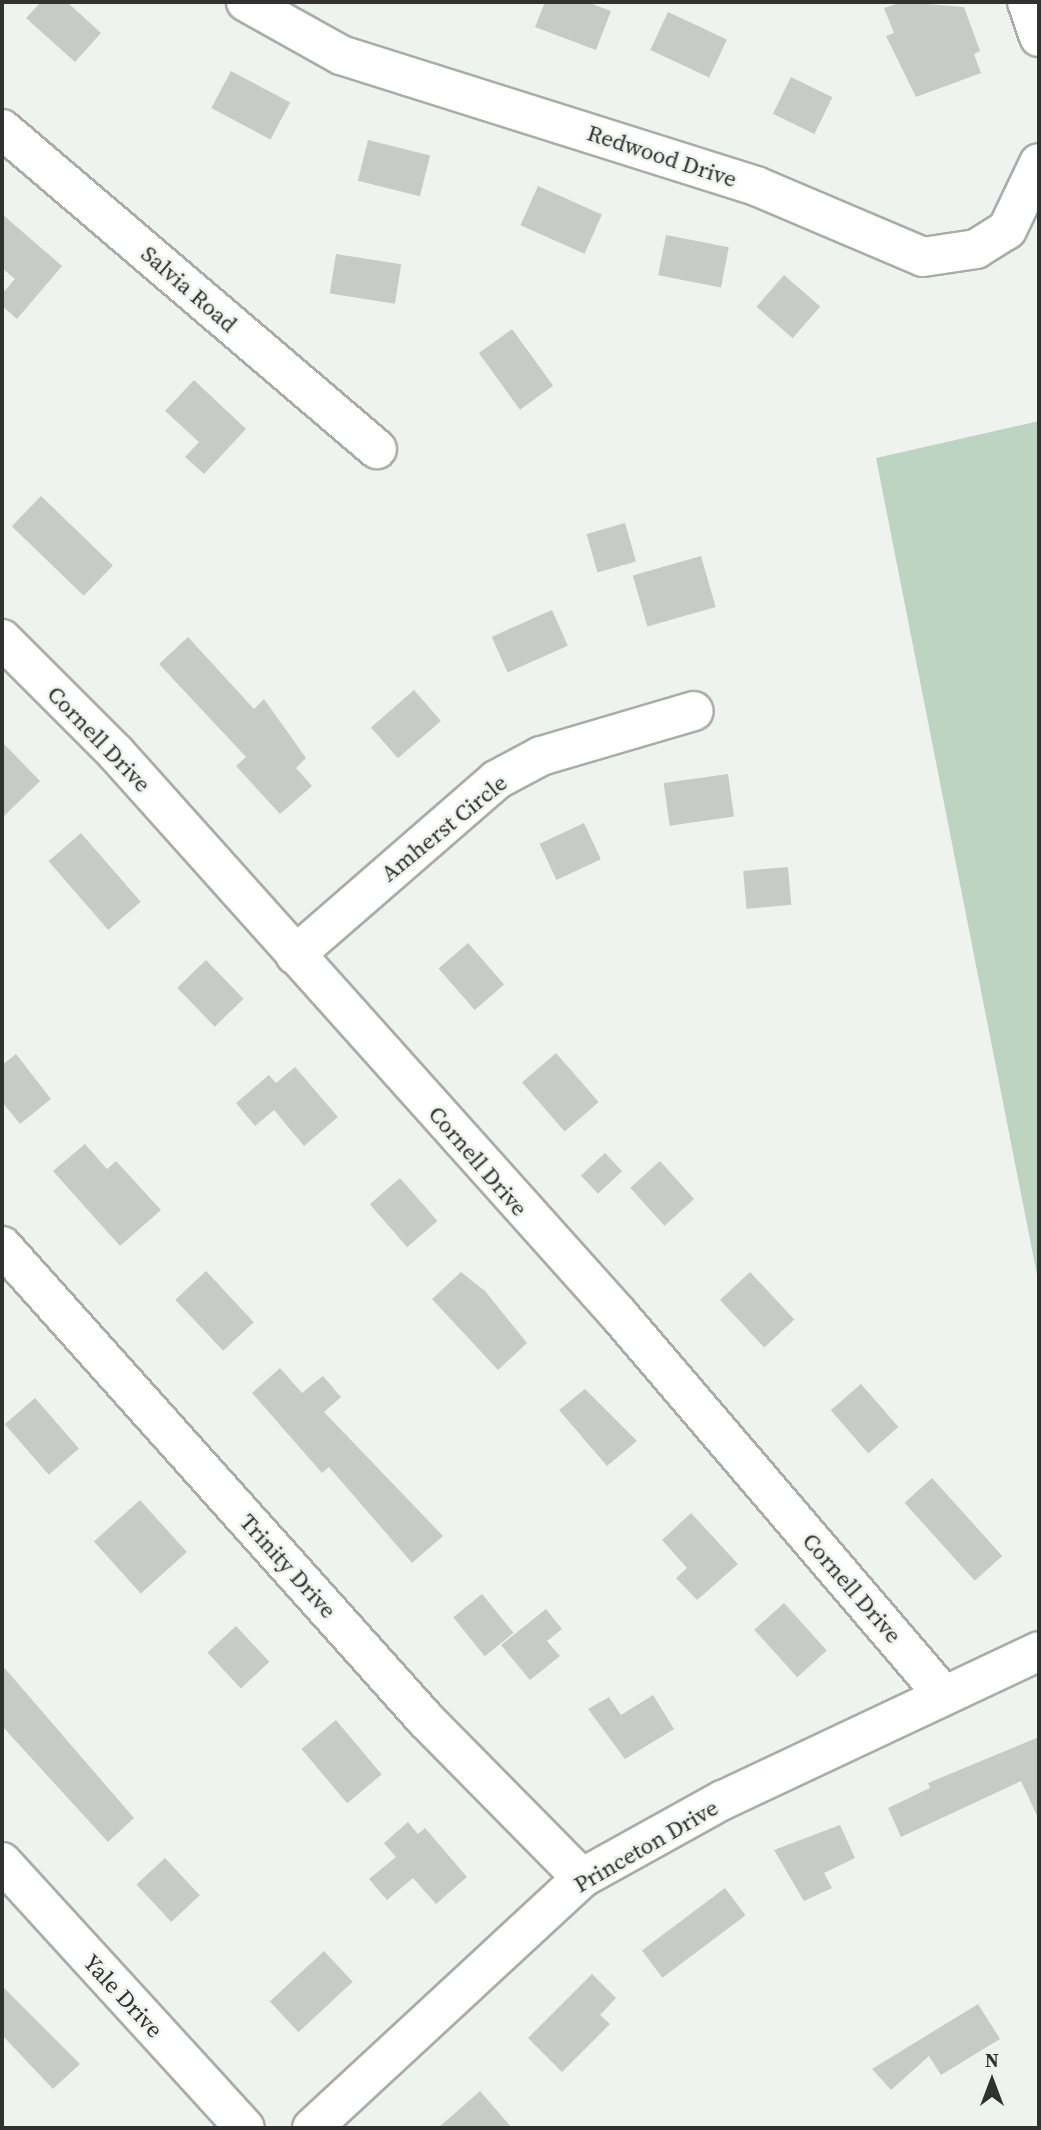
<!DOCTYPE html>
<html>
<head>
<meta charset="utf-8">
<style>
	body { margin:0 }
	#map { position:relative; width:1041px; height:2130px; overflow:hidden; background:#eff3f0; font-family:"Source Serif 4",serif }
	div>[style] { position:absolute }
	.green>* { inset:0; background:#bdd4c3 }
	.building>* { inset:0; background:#c7cbc8; transform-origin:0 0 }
	.roads { filter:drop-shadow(2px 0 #a9adaa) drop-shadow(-2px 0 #a9adaa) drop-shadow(0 2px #a9adaa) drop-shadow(0 -2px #a9adaa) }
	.minor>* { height:38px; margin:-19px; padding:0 19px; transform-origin:19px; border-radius:19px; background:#fff }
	span { translate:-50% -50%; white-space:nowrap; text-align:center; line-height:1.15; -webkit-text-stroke:5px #eff3f0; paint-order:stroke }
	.street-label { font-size:23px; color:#303130 }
	.frame { position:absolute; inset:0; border:4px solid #303130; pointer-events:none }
	.north { position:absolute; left:957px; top:2046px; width:70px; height:70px; -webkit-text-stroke:5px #eff3f0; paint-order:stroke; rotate:0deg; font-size:19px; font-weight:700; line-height:28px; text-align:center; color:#303130 }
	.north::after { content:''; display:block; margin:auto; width:24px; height:32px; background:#303130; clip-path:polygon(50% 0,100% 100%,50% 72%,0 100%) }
</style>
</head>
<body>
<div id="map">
	<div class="green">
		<div style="clip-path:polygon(1039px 421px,1039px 1285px,876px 458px)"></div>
	</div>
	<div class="building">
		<div style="clip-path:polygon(41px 2px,67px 2px,101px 33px,75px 62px,26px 18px)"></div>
		<div style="clip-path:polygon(545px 2px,587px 2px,611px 11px,596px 50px,535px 27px)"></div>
		<div style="clip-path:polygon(902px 2px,964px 7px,980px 51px,974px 54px,981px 73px,916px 97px,886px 36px,894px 33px,884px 8px)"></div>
		<div style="left:668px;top:12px;width:65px;height:42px;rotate:25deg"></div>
		<div style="left:231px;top:71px;width:67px;height:42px;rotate:28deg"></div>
		<div style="left:791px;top:77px;width:46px;height:41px;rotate:26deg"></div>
		<div style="left:368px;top:140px;width:64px;height:42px;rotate:14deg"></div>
		<div style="left:538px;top:186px;width:70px;height:43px;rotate:24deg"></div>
		<div style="clip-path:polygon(2px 214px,62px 266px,17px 319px,2px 306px,2px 294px,15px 279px,2px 268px)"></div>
		<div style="left:666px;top:235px;width:64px;height:41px;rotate:11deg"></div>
		<div style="left:336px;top:254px;width:66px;height:40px;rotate:9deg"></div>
		<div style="left:784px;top:275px;width:48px;height:42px;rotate:41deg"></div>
		<div style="left:512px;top:329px;width:70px;height:41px;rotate:54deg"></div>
		<div style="clip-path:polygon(194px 380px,246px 429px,204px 474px,185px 457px,199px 442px,165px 411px)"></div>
		<div style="left:41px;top:496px;width:100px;height:42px;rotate:44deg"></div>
		<div style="left:625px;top:523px;width:40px;height:40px;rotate:74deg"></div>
		<div style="left:701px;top:556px;width:53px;height:71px;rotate:74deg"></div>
		<div style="left:552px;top:610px;width:39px;height:66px;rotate:66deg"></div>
		<div style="clip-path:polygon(188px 637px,254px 709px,264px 699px,306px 758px,296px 768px,312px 786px,280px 814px,236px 766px,246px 757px,159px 664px)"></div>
		<div style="left:414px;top:690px;width:41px;height:57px;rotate:49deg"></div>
		<div style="clip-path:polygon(2px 742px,40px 781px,2px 818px)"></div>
		<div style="left:728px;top:774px;width:43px;height:65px;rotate:82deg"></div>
		<div style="left:584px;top:823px;width:40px;height:49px;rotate:65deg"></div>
		<div style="left:81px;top:833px;width:91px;height:43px;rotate:49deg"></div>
		<div style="left:788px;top:867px;width:38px;height:45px;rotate:85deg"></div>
		<div style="left:468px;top:943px;width:55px;height:39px;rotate:49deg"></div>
		<div style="left:206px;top:960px;width:54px;height:40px;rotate:46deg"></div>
		<div style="left:556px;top:1053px;width:65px;height:45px;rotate:49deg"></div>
		<div style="clip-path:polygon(16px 1054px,51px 1099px,20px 1124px,2px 1102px,2px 1065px)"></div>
		<div style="clip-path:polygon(295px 1067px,338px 1117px,304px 1146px,274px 1110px,255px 1126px,236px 1103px,269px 1075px,276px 1083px)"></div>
		<div style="clip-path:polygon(85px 1144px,107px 1169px,116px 1161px,161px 1210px,120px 1246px,53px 1171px)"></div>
		<div style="left:605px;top:1153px;width:25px;height:33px;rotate:47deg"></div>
		<div style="left:660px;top:1161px;width:51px;height:40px;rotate:48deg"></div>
		<div style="left:400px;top:1178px;width:57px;height:40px;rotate:49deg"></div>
		<div style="left:206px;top:1271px;width:70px;height:42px;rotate:47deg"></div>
		<div style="clip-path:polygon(461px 1272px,485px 1291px,527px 1343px,498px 1370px,432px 1299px)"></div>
		<div style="left:750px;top:1272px;width:65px;height:41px;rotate:47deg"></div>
		<div style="clip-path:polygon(280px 1368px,302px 1393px,323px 1376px,341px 1397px,324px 1412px,443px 1536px,412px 1563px,329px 1467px,322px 1473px,252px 1393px)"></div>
		<div style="left:861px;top:1384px;width:57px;height:40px;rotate:49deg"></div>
		<div style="clip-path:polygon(585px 1389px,637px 1441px,607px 1466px,559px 1410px)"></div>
		<div style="left:35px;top:1398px;width:67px;height:40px;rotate:49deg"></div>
		<div style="left:932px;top:1478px;width:105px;height:37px;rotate:48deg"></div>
		<div style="left:140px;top:1500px;width:70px;height:62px;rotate:48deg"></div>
		<div style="clip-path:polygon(691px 1513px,738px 1564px,697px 1600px,676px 1578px,687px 1568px,662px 1540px)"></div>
		<div style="left:482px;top:1594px;width:50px;height:37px;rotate:51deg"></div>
		<div style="left:784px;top:1603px;width:64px;height:40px;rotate:48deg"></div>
		<div style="clip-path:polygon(546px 1609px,562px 1629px,547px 1641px,560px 1656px,530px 1680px,501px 1645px)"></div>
		<div style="left:236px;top:1626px;width:49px;height:39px;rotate:47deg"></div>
		<div style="clip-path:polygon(2px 1665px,134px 1818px,108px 1842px,2px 1726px)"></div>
		<div style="clip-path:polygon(653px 1695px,674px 1729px,625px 1759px,588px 1709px,609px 1697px,621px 1715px)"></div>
		<div style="left:336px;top:1720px;width:71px;height:45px;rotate:50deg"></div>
		<div style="clip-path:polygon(1039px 1737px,1039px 1820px,1021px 1781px,901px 1837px,888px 1808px,930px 1788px,928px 1783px)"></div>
		<div style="clip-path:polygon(408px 1822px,418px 1834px,425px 1828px,467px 1877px,436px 1904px,413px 1878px,387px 1900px,369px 1879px,396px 1857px,384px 1843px)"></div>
		<div style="clip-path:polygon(840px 1825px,855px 1858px,824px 1873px,832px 1888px,804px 1901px,774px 1850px)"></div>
		<div style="left:165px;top:1858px;width:51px;height:39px;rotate:47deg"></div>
		<div style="left:725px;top:1888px;width:34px;height:104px;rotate:53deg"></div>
		<div style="left:324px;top:1951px;width:42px;height:74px;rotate:47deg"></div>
		<div style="clip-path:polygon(592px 1974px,616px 1998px,600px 2015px,610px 2024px,562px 2072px,528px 2038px)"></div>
		<div style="clip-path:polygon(2px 1986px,80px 2064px,53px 2089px,2px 2035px)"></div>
		<div style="clip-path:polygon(978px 2004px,1000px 2039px,941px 2075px,929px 2056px,891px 2090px,872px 2069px)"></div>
		<div style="clip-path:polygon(480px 2091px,512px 2128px,438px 2128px)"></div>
	</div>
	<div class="roads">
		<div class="minor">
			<div style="left:246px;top:2px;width:109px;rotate:29.2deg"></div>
			<div style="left:341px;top:55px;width:435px;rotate:17.5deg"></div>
			<div style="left:756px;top:186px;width:181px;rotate:23deg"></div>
			<div style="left:923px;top:257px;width:54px;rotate:-8.6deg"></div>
			<div style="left:976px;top:249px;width:36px;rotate:-32deg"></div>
			<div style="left:1007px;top:230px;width:74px;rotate:-64.5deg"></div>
			<div style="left:1027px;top:2px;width:37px;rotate:71deg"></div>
			<div style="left:2px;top:129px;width:493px;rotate:40.5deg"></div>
			<div style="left:2px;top:639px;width:160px;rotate:45deg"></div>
			<div style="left:115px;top:752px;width:756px;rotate:48.16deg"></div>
			<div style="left:619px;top:1315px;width:499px;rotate:49.5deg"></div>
			<div style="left:295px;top:955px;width:267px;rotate:-41deg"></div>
			<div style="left:496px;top:780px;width:51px;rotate:-28.1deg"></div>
			<div style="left:541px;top:756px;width:159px;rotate:-16.4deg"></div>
			<div style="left:2px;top:1246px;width:636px;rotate:48.19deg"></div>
			<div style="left:426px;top:1720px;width:222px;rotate:45.4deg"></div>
			<div style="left:2px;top:1862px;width:360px;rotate:47.6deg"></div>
			<div style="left:312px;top:2128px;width:368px;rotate:-42.8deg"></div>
			<div style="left:582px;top:1878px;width:161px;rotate:-29deg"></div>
			<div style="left:723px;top:1800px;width:349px;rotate:-25.2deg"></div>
		</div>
	</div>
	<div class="street-label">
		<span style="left:662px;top:156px;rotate:18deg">Redwood Drive</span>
		<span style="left:189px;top:289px;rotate:41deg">Salvia Road</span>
		<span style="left:99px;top:739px;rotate:46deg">Cornell Drive</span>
		<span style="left:444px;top:828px;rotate:-39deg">Amherst Circle</span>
		<span style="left:478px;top:1161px;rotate:49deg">Cornell Drive</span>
		<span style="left:288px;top:1566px;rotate:48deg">Trinity Drive</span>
		<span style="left:852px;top:1588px;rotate:49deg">Cornell Drive</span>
		<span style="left:646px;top:1846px;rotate:-30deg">Princeton Drive</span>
		<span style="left:123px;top:1996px;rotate:47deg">Yale Drive</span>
	</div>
	<div class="frame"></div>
	<div class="north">N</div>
</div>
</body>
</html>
